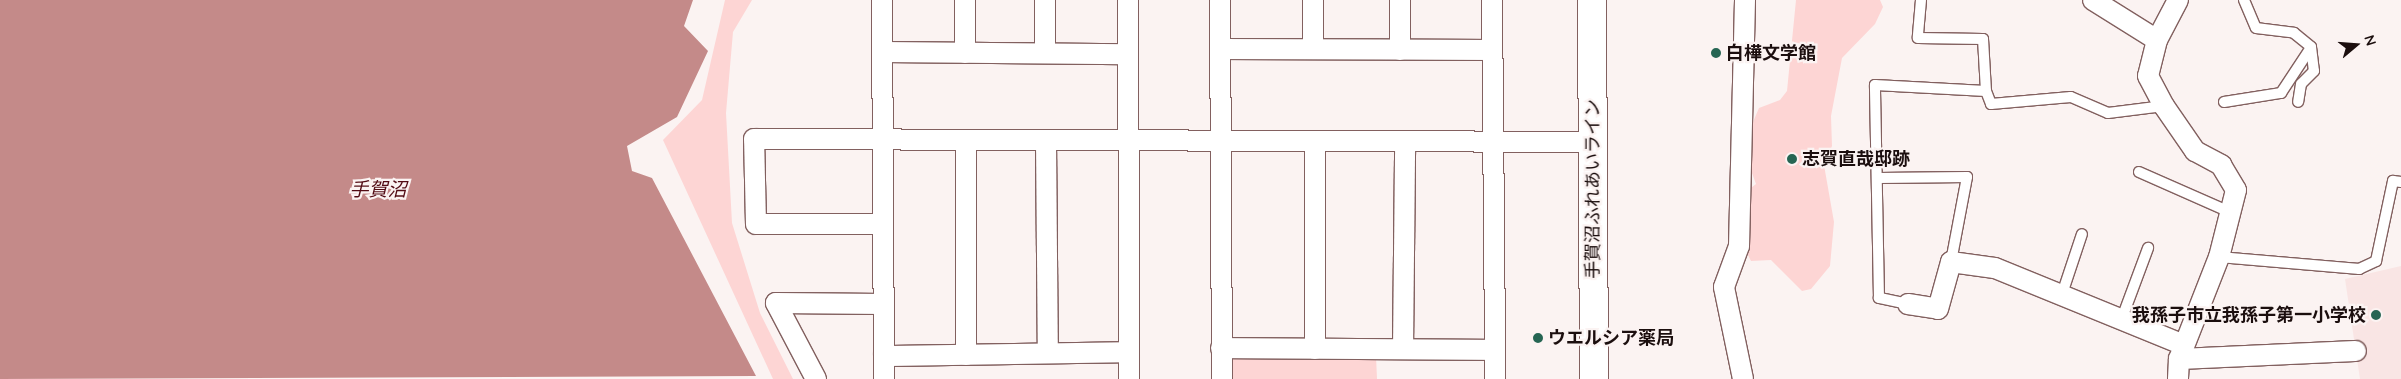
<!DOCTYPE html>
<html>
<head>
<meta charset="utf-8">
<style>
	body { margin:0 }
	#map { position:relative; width:2401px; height:379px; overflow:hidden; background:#fbf3f2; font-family:Quicksand,"Noto Sans JP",sans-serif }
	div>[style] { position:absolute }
	.built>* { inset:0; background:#f9e5e4 }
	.green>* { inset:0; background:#fdd5d4 }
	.water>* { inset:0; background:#c48a89 }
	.roads { filter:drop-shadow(1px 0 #82605f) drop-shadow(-1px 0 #82605f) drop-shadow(0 1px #82605f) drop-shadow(0 -1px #82605f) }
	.lane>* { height:10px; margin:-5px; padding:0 5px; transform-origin:5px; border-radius:5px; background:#fff }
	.street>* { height:20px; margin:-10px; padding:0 10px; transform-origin:10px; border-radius:10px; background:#fff }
	.secondary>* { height:28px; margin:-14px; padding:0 14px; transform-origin:14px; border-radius:14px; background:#fff }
	.dots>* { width:14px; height:14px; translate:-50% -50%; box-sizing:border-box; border:2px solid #fbf3f2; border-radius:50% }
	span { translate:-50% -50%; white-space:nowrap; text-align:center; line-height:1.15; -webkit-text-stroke:4.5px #fbf3f2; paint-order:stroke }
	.poi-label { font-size:18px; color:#1b0e0e; font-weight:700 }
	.left { translate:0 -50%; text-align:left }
	.right { translate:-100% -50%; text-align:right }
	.street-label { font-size:18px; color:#1b0e0e }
	.water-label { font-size:19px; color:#520b14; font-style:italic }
	.north { position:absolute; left:2331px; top:20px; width:50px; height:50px; -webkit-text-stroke:4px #fbf3f2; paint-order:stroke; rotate:72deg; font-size:14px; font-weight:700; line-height:20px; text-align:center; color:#1b0e0e }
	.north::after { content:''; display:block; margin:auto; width:18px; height:22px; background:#1b0e0e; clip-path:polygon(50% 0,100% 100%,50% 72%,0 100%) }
</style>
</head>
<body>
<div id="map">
	<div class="built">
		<div style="clip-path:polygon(2401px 266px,2401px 379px,2360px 379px,2345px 279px)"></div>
	</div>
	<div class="green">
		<div style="clip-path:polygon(725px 0,752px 0,733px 32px,726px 113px,732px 223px,760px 313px,793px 379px,773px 379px,663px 140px,702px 100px)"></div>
		<div style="clip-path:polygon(1796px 0,1880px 0,1883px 7px,1875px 24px,1842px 58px,1831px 116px,1832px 146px,1824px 165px,1834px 222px,1830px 266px,1811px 289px,1802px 291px,1771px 260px,1751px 261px,1746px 251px,1747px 191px,1756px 184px,1748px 162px,1750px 129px,1759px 108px,1780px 100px,1787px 91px)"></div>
		<div style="clip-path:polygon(1236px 352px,1376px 356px,1377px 379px,1231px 379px,1231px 360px)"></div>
	</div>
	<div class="water">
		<div style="clip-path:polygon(0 0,693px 0,684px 26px,708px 51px,677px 117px,627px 146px,632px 171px,652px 178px,756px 376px,0 379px)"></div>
	</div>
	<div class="roads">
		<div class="lane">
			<div style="left:1921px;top:0;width:38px;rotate:95deg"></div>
			<div style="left:1918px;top:38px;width:65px;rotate:0.9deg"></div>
			<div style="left:1983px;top:39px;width:52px;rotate:86.7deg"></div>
			<div style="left:1986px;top:91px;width:14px;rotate:69deg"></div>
			<div style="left:1991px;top:104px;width:80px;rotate:-5deg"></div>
			<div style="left:2071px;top:97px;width:40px;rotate:23.4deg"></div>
			<div style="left:2108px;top:113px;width:56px;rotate:-7.1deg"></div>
			<div style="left:2244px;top:0;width:30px;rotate:67deg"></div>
			<div style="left:2256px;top:28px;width:38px;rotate:7deg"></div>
			<div style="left:2294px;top:33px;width:22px;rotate:39deg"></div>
			<div style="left:2311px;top:47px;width:24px;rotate:83deg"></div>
			<div style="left:2314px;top:71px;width:18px;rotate:135deg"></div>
			<div style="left:2301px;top:84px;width:18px;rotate:99deg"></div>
			<div style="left:2224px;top:102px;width:58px;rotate:-9deg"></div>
			<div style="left:2281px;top:93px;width:53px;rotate:-56.6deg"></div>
			<div style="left:2139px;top:172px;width:102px;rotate:23.8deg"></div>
			<div style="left:1879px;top:178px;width:88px;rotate:-0.7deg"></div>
			<div style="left:1967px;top:177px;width:86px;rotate:100.7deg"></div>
			<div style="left:2219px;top:257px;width:141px;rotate:4.9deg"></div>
			<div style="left:2359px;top:269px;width:19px;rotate:-25deg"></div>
			<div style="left:2376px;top:261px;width:82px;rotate:-78deg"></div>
			<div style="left:2393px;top:181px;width:8px;rotate:7deg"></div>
			<div style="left:2062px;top:294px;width:63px;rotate:-71.6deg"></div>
			<div style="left:1908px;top:304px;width:30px;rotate:-168deg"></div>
			<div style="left:1879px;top:298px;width:213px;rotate:-91.1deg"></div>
			<div style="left:1875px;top:85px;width:111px;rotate:3.1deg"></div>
			<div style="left:2122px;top:318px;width:75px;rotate:-69.6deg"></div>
		</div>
		<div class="street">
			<div style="left:882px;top:0;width:379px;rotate:89.7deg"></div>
			<div style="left:965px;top:0;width:53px;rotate:90deg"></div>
			<div style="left:1045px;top:0;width:53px;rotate:90deg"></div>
			<div style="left:1128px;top:0;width:379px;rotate:89.8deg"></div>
			<div style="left:1220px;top:0;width:379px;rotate:89.7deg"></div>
			<div style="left:1313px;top:0;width:49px;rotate:90deg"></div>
			<div style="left:1400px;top:0;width:50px;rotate:90deg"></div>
			<div style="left:1492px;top:0;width:379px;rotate:89.5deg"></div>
			<div style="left:2093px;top:0;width:75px;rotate:32deg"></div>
			<div style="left:2157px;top:40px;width:45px;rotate:-62.3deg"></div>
			<div style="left:2157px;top:40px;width:37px;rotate:104deg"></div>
			<div style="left:2148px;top:76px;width:34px;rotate:62deg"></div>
			<div style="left:2164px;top:106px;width:55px;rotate:55.4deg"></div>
			<div style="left:2195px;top:151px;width:30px;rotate:28deg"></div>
			<div style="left:2221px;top:165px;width:29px;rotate:59deg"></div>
			<div style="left:2236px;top:190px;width:69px;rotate:104.2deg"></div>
			<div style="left:2219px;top:257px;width:110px;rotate:111.4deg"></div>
			<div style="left:2179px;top:359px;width:20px;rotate:93deg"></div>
			<div style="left:1220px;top:49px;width:272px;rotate:0.2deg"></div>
			<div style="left:883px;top:52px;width:245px;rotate:0.5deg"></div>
			<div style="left:1046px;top:141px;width:212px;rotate:89.5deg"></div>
			<div style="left:1315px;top:141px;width:208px;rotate:90deg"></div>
			<div style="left:883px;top:224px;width:127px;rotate:180deg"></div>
			<div style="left:756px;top:224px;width:85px;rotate:-91.3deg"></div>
			<div style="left:754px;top:139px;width:839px;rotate:0.2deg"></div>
			<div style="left:1908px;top:304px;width:30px;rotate:9deg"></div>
			<div style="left:1938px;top:309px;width:49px;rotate:-74.5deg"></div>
			<div style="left:1951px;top:262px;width:44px;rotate:7.8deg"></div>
			<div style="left:1995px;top:268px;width:204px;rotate:22.2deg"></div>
			<div style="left:1221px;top:348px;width:274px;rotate:0.4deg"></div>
			<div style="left:1403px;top:349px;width:208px;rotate:-89.4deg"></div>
			<div style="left:966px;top:355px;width:215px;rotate:-90deg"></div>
			<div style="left:884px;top:356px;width:245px;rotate:-0.9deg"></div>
			<div style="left:2179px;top:359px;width:177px;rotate:-2.6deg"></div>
			<div style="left:816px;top:379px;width:86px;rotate:-117.8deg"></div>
			<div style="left:776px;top:303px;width:107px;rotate:0.5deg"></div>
			<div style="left:1743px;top:379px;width:94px;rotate:-101.7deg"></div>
			<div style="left:1724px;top:287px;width:44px;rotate:-69.9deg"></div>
			<div style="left:1739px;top:246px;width:246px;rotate:-88.6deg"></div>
		</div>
		<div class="secondary">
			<div style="left:1592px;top:0;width:379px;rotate:89.7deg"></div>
		</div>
	</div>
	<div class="dots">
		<div style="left:1716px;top:53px;background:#266553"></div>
		<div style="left:1792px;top:159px;background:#266553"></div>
		<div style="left:2376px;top:315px;background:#266553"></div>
		<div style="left:1538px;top:338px;background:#266553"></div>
	</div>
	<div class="poi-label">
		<span class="left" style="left:1726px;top:53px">白樺文学館</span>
		<span class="left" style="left:1802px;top:159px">志賀直哉邸跡</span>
		<span class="right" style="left:2366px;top:315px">我孫子市立我孫子第一小学校</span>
		<span class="left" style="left:1548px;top:338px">ウエルシア薬局</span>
	</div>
	<div class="street-label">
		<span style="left:1593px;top:189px;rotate:-90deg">手賀沼ふれあいライン</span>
	</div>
	<div class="water-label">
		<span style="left:378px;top:190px">手賀沼</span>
	</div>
	<div class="north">N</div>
</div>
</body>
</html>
